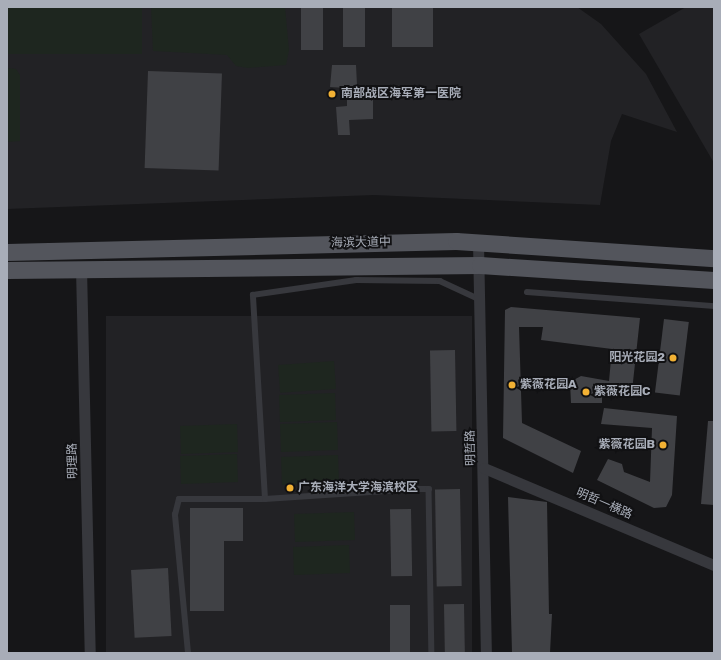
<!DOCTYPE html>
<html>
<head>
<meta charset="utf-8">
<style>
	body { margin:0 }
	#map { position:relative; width:721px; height:660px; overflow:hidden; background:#161618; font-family:Rubik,"Noto Sans SC",sans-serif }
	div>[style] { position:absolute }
	.built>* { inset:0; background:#222225; transform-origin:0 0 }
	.green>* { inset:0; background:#1e261f; transform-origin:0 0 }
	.building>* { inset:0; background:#404145; transform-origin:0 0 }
	.service>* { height:5.5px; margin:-2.75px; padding:0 2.75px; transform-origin:2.75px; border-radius:2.75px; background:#37383d }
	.minor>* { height:11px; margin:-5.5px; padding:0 5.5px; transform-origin:5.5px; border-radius:5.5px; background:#37383d }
	.primary>* { height:17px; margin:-8.5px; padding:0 8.5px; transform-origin:8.5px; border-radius:8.5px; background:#53555c }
	.dots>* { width:11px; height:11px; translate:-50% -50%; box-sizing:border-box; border:2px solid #111113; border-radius:50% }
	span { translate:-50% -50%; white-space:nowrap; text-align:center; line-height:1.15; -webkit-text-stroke:4px #111113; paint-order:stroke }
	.poi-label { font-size:12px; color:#a8adb8; font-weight:700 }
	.left { translate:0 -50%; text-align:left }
	.right { translate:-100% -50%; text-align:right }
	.street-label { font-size:12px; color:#a8adb8 }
	.frame { position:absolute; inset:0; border:8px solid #a8adb8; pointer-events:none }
</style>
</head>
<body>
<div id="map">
	<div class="built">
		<div style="clip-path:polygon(7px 7px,577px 7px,601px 24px,646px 74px,677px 132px,622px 114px,611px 141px,600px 205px,374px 195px,7px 209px)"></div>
		<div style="clip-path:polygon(686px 7px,714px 7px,714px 163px,639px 34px)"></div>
		<div style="left:472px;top:316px;width:337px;height:366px;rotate:90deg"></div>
	</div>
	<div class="green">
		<div style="left:8px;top:7px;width:134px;height:47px"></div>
		<div style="clip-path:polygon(151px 7px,285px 7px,289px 50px,286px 65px,248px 68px,236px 66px,227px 55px,153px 51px)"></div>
		<div style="clip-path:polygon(7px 68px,16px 69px,20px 75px,20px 141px,7px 142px)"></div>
		<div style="left:334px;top:361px;width:28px;height:56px;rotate:86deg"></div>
		<div style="left:335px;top:393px;width:27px;height:56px;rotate:88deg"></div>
		<div style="left:337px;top:422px;width:28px;height:57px;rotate:88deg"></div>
		<div style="left:237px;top:424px;width:28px;height:57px;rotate:88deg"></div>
		<div style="left:237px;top:454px;width:28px;height:57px;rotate:88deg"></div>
		<div style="left:338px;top:455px;width:28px;height:57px;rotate:88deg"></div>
		<div style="left:354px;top:512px;width:28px;height:60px;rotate:88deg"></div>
		<div style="left:349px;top:545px;width:28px;height:56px;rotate:88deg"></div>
	</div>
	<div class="building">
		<div style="left:301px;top:7px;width:22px;height:43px"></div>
		<div style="left:343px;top:7px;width:22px;height:40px"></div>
		<div style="left:392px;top:7px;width:41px;height:40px"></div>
		<div style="clip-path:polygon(332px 65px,356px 65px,357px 85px,373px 85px,373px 119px,349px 120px,350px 135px,338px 135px,336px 107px,347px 106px,347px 88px,330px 87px)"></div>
		<div style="left:148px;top:71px;width:74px;height:97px;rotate:2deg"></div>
		<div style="clip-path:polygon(511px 307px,640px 318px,632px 391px,602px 388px,602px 403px,571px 403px,570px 382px,581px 376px,609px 381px,612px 349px,541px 340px,543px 327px,519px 327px,522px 423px,581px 451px,573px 473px,503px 438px,505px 310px)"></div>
		<div style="left:664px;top:319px;width:25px;height:74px;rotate:7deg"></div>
		<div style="left:455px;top:350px;width:81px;height:25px;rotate:89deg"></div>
		<div style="clip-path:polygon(604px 408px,677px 416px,672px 495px,666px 507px,654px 508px,597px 480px,608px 459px,622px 464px,624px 472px,650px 482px,652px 428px,601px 424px)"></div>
		<div style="clip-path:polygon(708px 421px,714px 421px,714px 505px,701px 504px)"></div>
		<div style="left:460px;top:489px;width:97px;height:25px;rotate:89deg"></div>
		<div style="clip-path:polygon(508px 497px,547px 502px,549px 614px,552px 614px,550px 653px,512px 653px)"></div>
		<div style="clip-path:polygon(190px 508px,243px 508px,243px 541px,224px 541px,224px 611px,190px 611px)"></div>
		<div style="left:411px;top:509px;width:67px;height:21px;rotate:89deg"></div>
		<div style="left:168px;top:568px;width:68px;height:37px;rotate:87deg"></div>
		<div style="left:464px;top:604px;width:49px;height:20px;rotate:89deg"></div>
		<div style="left:390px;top:605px;width:20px;height:48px"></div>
	</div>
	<div class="service">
		<div style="left:527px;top:292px;width:188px;rotate:4.3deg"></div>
		<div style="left:265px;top:499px;width:204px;rotate:-93.4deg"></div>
		<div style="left:253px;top:295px;width:104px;rotate:-8.3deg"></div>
		<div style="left:356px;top:280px;width:84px;rotate:0.7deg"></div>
		<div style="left:440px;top:281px;width:43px;rotate:24.8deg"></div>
		<div style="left:188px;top:653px;width:139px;rotate:-95.4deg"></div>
		<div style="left:175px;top:515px;width:16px;rotate:-76deg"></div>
		<div style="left:179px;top:499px;width:86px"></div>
		<div style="left:265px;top:499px;width:151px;rotate:-3.8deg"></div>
		<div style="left:416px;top:489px;width:13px"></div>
		<div style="left:429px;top:489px;width:164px;rotate:89deg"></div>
	</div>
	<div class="minor">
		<div style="left:478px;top:242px;width:411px;rotate:88.9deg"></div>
		<div style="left:81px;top:268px;width:385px;rotate:88.7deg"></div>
		<div style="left:484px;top:468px;width:250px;rotate:22.9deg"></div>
	</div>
	<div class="primary">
		<div style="left:7px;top:252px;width:449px;rotate:-1.4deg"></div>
		<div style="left:456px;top:241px;width:259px;rotate:3.8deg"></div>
		<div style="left:7px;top:270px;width:473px;rotate:-0.6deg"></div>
		<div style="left:480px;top:265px;width:234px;rotate:3.7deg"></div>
	</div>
	<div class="dots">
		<div style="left:332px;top:94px;background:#f2b134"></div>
		<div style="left:673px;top:358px;background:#f2b134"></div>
		<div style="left:512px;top:385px;background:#f2b134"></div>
		<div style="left:586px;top:392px;background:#f2b134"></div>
		<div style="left:663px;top:445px;background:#f2b134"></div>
		<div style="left:290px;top:488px;background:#f2b134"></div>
	</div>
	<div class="poi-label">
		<span class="left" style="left:341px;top:94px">南部战区海军第一医院</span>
		<span class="right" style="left:665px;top:358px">阳光花园2</span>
		<span class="left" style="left:520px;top:385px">紫薇花园A</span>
		<span class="left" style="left:594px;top:392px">紫薇花园C</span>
		<span class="right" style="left:655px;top:445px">紫薇花园B</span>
		<span class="left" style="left:298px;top:488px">广东海洋大学海滨校区</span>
	</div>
	<div class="street-label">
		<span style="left:361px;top:243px;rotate:-1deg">海滨大道中</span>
		<span style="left:471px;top:448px;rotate:-91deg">明哲路</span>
		<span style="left:73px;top:461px;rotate:-91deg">明理路</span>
		<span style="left:604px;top:504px;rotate:23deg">明哲一横路</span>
	</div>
	<div class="frame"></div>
</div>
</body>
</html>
